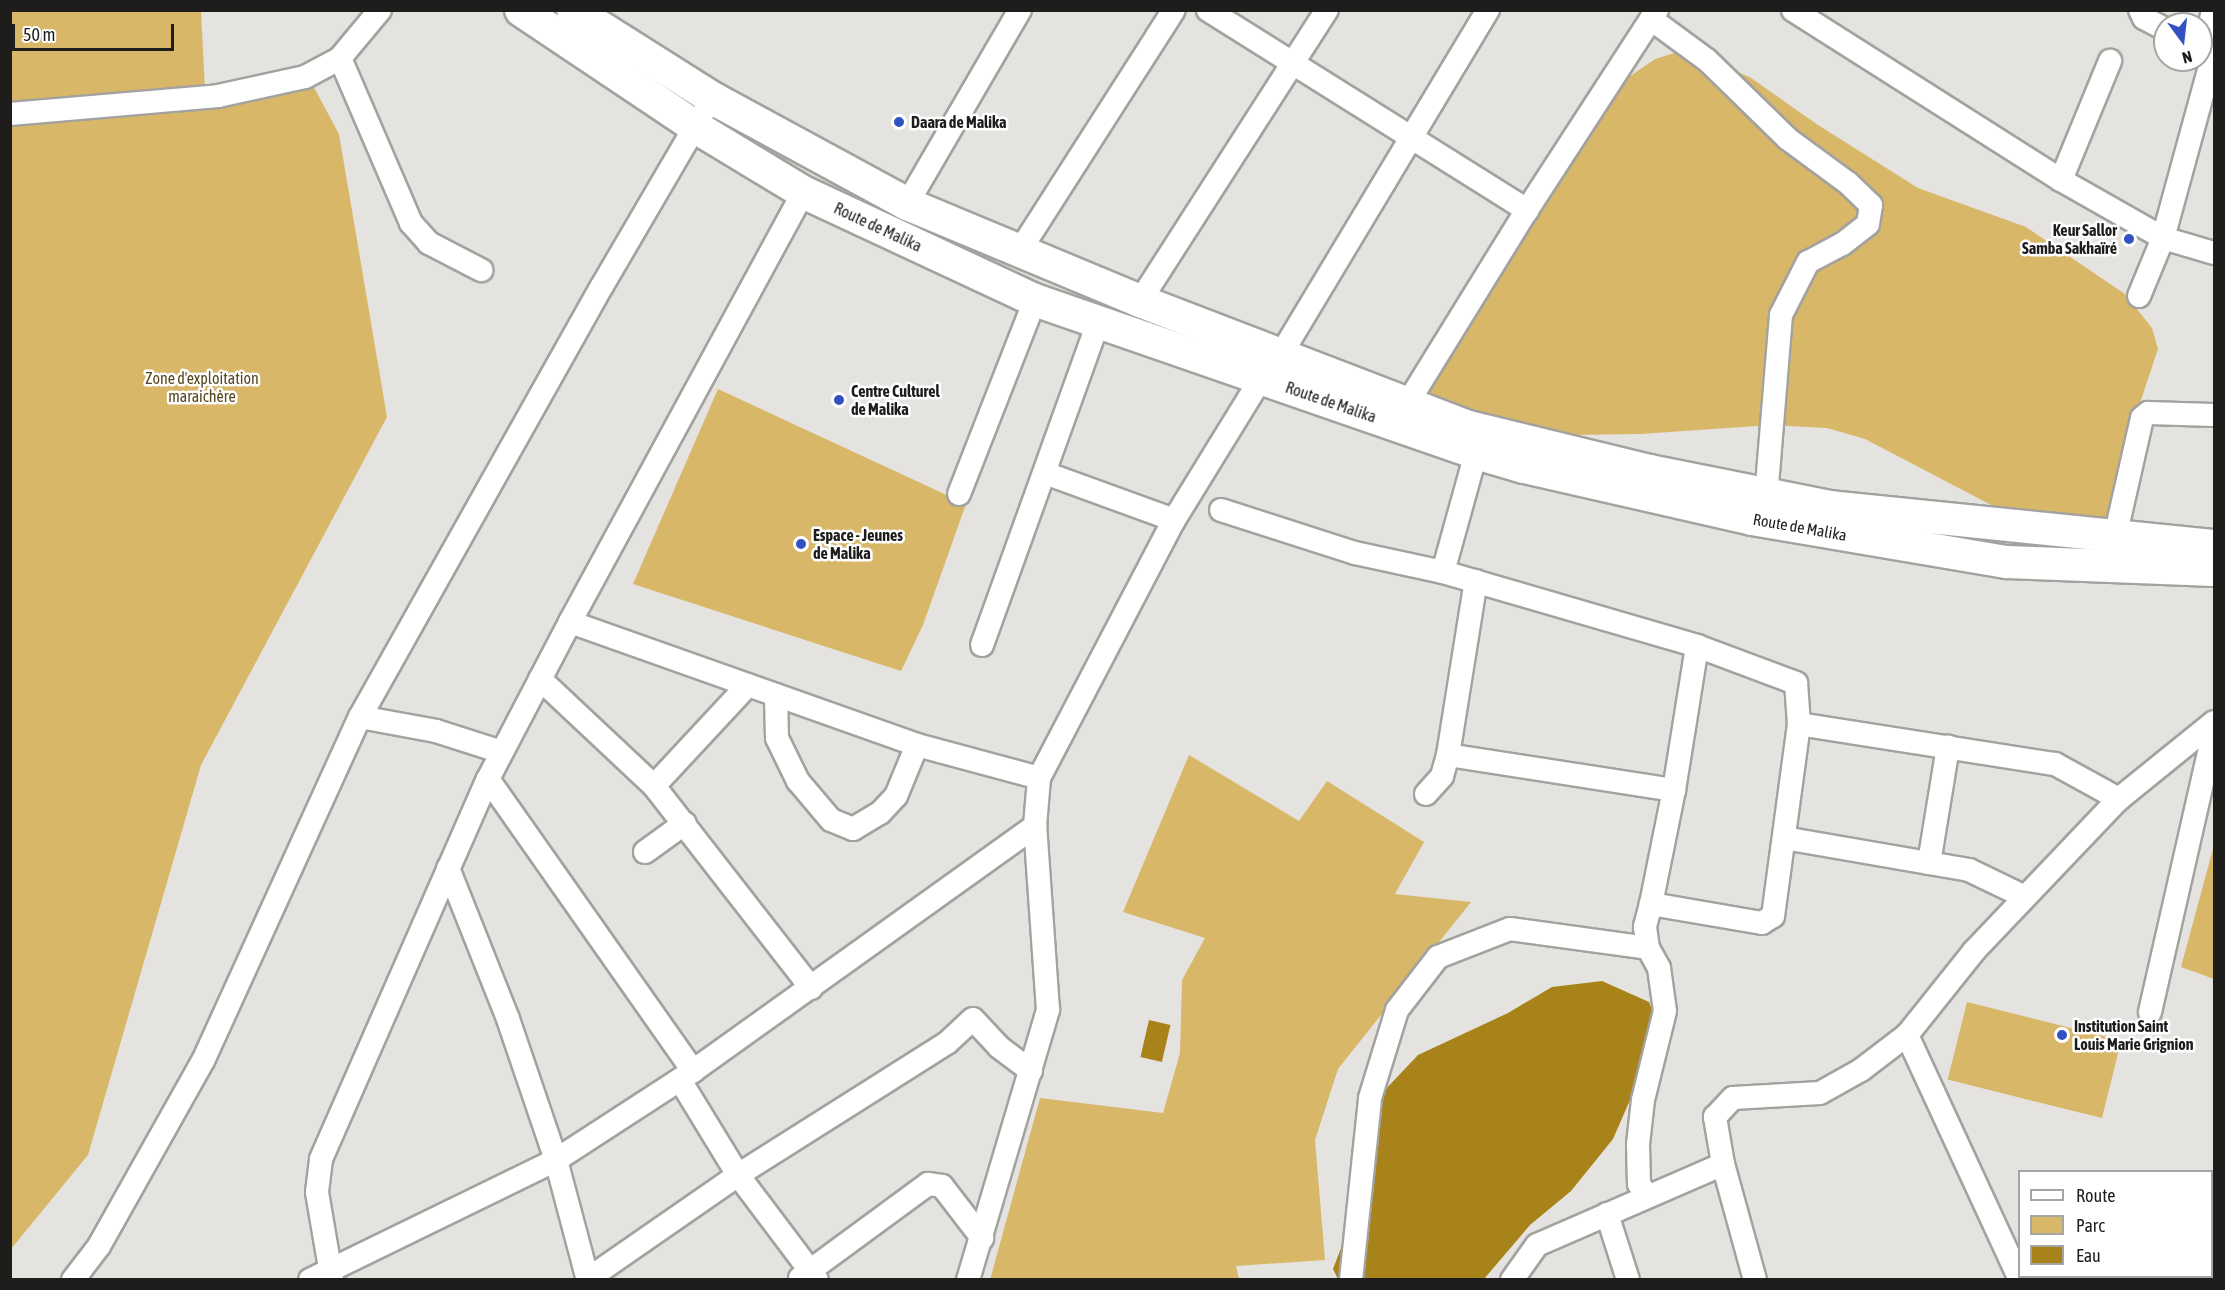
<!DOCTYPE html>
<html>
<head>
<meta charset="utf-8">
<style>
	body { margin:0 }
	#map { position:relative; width:2225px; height:1290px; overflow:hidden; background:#e5e3e0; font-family:"Asap Condensed",sans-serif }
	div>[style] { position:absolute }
	.green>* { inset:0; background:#d8b769; transform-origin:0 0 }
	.water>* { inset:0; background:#a88319; transform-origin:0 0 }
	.roads { filter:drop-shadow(2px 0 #a3a29f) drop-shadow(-2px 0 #a3a29f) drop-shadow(0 2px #a3a29f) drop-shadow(0 -2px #a3a29f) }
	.minor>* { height:22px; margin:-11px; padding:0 11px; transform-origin:11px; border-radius:11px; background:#fff }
	.secondary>* { height:32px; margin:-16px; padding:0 16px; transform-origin:16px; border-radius:16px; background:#fff }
	.dots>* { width:16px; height:16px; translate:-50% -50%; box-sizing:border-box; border:3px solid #fff; border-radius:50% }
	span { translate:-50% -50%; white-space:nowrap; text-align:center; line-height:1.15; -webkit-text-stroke:5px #fff; paint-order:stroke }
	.poi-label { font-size:16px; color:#1e1d1c; font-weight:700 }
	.left { translate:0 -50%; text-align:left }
	.right { translate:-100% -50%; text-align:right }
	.street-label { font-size:16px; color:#1e1d1c }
	.park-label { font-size:16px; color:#57471f }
	.frame { position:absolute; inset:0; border:12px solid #1e1d1c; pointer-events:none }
	.legend { position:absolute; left:2018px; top:1170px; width:195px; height:108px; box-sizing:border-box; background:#fff; border:2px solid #a5a5a4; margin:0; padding:8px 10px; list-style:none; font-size:18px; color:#1e1d1c }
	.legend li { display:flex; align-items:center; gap:12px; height:30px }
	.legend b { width:30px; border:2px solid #a5a5a4 }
	.north { position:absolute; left:2153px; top:12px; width:60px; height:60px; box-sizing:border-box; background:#fff; border:2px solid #a5a5a4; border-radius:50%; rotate:165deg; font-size:16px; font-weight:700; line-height:24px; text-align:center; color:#1e1d1c }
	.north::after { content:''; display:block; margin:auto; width:21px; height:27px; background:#3252c3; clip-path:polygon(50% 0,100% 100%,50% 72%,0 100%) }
	.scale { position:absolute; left:12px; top:24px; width:162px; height:27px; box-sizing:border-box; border:3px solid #1e1d1c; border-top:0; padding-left:8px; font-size:18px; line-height:21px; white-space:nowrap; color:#1e1d1c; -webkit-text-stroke:4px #fff; paint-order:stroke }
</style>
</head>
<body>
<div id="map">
	<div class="green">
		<div style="clip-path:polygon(11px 11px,201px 11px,205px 90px,303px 67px,339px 134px,387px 417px,201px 765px,88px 1155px,11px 1249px)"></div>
		<div style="clip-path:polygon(1678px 52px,1702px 55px,1751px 78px,1818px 125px,1918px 188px,2026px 227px,2125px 294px,2152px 328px,2158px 349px,2140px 403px,2134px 450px,2116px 520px,1995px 507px,1865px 439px,1827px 428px,1771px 425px,1641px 434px,1567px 435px,1504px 422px,1447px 404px,1427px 392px,1626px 79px,1655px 59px)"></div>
		<div style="clip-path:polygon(718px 389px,966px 504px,923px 625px,901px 671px,633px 584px)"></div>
		<div style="clip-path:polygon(1189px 755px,1299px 821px,1327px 781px,1424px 842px,1395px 894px,1471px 902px,1338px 1069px,1315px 1140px,1325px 1260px,1236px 1266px,1239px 1279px,990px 1280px,1040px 1098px,1163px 1113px,1180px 1053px,1182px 980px,1205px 938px,1123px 912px)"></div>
		<div style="clip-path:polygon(2214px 845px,2214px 979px,2181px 967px)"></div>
		<div style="left:1967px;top:1002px;width:159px;height:80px;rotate:14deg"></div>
	</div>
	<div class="water">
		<div style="clip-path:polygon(1602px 981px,1649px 1002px,1660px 1031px,1613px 1139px,1571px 1191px,1530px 1225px,1484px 1279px,1338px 1279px,1333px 1269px,1356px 1209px,1383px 1092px,1418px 1055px,1508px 1013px,1552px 987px)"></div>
		<div style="left:1149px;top:1020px;width:22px;height:38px;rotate:13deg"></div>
	</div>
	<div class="roads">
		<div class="minor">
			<div style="left:1208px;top:10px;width:377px;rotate:32.1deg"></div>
			<div style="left:1793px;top:10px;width:317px;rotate:32.4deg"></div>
			<div style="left:2061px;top:180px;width:117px;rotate:29.6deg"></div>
			<div style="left:2163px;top:238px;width:53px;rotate:16.4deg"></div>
			<div style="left:2140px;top:10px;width:9px;rotate:63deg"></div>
			<div style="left:2144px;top:18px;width:24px;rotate:28deg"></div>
			<div style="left:1651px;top:19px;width:69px;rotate:36.2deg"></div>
			<div style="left:1707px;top:60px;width:113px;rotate:44.3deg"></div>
			<div style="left:1788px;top:139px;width:74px;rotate:36.3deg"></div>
			<div style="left:1848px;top:183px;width:32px;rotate:44deg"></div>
			<div style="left:1871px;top:205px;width:19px;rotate:99deg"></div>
			<div style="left:1868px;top:224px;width:33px;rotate:142deg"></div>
			<div style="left:1842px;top:244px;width:38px;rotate:152deg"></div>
			<div style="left:1808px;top:262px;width:59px;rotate:117deg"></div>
			<div style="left:1781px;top:315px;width:182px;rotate:94.7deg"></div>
			<div style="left:2208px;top:35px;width:25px;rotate:-79deg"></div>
			<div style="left:340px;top:58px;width:180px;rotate:66.7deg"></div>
			<div style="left:411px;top:223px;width:27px;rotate:48deg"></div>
			<div style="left:429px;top:243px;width:59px;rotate:27.4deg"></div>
			<div style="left:10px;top:114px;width:209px;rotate:-4.9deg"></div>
			<div style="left:218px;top:96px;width:89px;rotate:-12.3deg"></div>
			<div style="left:305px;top:77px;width:40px;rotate:-28deg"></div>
			<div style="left:340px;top:58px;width:62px;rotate:-50.2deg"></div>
			<div style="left:2061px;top:180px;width:129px;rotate:-67.6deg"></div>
			<div style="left:907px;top:204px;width:225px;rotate:-59.8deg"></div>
			<div style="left:1019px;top:252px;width:287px;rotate:-57.4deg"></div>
			<div style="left:2139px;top:296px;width:63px;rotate:-67.5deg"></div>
			<div style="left:2163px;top:238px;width:193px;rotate:-74.7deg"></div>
			<div style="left:1140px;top:301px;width:346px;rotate:-57.3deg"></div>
			<div style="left:1280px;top:356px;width:404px;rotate:-59deg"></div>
			<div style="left:1407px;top:404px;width:228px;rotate:-58.3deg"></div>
			<div style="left:1527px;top:210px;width:239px;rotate:-57deg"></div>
			<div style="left:1045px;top:473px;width:137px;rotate:20deg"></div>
			<div style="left:959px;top:494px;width:208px;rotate:-68.6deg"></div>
			<div style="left:1221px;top:510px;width:141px;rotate:17.8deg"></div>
			<div style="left:1355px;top:553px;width:90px;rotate:12.2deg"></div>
			<div style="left:1443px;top:572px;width:265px;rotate:16.2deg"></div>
			<div style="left:1697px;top:646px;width:106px;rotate:20.5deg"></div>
			<div style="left:1796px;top:683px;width:41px;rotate:85.8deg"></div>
			<div style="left:1799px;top:724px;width:194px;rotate:97.7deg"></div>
			<div style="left:1773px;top:916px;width:13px;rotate:148deg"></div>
			<div style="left:1762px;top:923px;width:113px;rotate:-170.3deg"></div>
			<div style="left:1651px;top:904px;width:24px;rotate:105deg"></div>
			<div style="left:1645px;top:927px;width:21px;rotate:82deg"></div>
			<div style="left:1648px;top:948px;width:23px;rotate:61deg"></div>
			<div style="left:1659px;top:968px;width:43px;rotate:82.1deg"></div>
			<div style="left:1665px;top:1011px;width:92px;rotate:103.9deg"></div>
			<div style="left:1643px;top:1100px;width:44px;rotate:96.5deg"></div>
			<div style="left:1638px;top:1144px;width:40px;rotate:88.6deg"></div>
			<div style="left:1639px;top:1184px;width:14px;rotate:56deg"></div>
			<div style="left:2115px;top:537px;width:122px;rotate:-77.2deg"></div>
			<div style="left:2142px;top:418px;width:8px;rotate:-40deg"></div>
			<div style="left:2148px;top:413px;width:66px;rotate:1.7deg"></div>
			<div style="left:1443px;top:572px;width:123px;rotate:-74.5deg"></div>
			<div style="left:570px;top:622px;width:368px;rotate:19.5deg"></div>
			<div style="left:917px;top:745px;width:126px;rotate:15.1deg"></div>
			<div style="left:982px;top:645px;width:343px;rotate:-70.2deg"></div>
			<div style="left:540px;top:679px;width:156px;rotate:43.2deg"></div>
			<div style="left:654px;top:786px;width:256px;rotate:52.1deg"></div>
			<div style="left:776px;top:695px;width:43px;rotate:88.7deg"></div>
			<div style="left:777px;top:738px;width:48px;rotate:64deg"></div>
			<div style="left:798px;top:781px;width:51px;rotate:49.8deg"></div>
			<div style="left:831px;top:820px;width:24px;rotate:22deg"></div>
			<div style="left:853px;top:829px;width:31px;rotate:-31deg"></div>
			<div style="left:880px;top:813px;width:23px;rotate:-47deg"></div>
			<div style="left:896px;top:796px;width:55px;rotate:-67.6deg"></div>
			<div style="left:360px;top:717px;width:77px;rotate:10.4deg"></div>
			<div style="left:436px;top:731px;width:69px;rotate:17.7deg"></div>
			<div style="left:1799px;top:724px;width:259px;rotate:8.9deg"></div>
			<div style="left:2055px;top:764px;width:73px;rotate:28.7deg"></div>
			<div style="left:1448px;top:755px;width:229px;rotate:8.8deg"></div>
			<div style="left:488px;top:779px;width:357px;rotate:54.9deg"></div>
			<div style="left:654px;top:786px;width:138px;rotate:-47.1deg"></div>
			<div style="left:1426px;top:794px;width:24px;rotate:-48deg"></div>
			<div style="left:1442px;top:776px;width:22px;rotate:-74deg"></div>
			<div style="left:1448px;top:755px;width:176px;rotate:-80.9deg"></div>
			<div style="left:1784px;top:838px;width:188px;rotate:9.8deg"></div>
			<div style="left:1969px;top:870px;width:62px;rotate:25.7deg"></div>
			<div style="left:645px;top:852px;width:49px;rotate:-35.9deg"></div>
			<div style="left:1929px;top:863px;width:118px;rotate:-80.7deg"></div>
			<div style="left:448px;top:868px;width:162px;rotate:68.3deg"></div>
			<div style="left:508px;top:1019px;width:149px;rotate:71.2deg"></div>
			<div style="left:556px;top:1160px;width:124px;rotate:75.1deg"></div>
			<div style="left:1651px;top:904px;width:116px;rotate:-78.6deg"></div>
			<div style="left:1674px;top:790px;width:146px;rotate:-80.9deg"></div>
			<div style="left:2150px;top:1012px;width:289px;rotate:-77.2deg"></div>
			<div style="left:1907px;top:1035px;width:270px;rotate:65.2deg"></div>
			<div style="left:680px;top:1080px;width:111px;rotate:58.6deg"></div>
			<div style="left:738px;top:1175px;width:131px;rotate:53deg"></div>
			<div style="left:1607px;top:1214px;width:69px;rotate:72.3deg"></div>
			<div style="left:800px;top:1278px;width:159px;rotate:-36.3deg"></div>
			<div style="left:928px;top:1184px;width:14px;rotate:8deg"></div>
			<div style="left:942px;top:1186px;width:66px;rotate:52.4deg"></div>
			<div style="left:588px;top:1279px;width:183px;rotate:-34.7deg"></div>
			<div style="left:738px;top:1175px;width:247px;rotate:-32.3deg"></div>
			<div style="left:947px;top:1043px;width:35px;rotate:-43deg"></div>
			<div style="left:973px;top:1019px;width:38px;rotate:47deg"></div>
			<div style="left:999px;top:1047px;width:40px;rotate:37deg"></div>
			<div style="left:73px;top:1280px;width:43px;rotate:-52.6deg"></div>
			<div style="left:99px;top:1246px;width:212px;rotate:-60.7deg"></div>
			<div style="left:203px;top:1061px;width:378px;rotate:-65.5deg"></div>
			<div style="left:360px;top:717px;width:494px;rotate:-60.7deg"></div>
			<div style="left:602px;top:286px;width:198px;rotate:-59.7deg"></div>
			<div style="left:310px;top:1280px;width:274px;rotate:-26deg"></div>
			<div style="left:556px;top:1160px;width:163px;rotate:-33deg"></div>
			<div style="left:693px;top:1071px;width:421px;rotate:-35.6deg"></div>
			<div style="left:332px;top:1280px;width:89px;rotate:-99.7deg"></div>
			<div style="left:317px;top:1192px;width:33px;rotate:-83deg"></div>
			<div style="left:321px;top:1159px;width:415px;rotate:-66.3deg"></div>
			<div style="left:488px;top:779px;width:177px;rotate:-62.4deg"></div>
			<div style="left:570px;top:622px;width:489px;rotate:-61.5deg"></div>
			<div style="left:968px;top:1280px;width:282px;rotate:-73.5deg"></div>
			<div style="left:1048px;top:1010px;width:184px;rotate:-94deg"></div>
			<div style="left:1035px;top:826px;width:48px;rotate:-85.2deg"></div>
			<div style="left:1039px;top:778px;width:291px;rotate:-62.4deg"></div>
			<div style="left:1174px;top:520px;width:168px;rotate:-58.4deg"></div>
			<div style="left:1351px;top:1280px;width:183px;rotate:-84deg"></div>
			<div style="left:1370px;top:1098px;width:92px;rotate:-72.9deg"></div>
			<div style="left:1397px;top:1010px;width:67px;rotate:-52.3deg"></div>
			<div style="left:1438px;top:957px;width:77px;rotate:-21.3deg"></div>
			<div style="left:1510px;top:929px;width:139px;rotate:7.8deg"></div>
			<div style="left:1512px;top:1280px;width:43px;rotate:-54.5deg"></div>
			<div style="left:1537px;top:1245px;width:203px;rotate:-23.5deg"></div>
			<div style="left:1755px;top:1280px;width:120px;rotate:-105.4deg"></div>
			<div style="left:1723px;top:1164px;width:48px;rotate:-99.7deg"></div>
			<div style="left:1715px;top:1117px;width:26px;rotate:-47deg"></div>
			<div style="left:1733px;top:1098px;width:87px;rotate:-3.3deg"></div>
			<div style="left:1820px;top:1093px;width:47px;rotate:-29.3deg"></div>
			<div style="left:1861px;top:1070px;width:58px;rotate:-37.3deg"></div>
			<div style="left:1907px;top:1035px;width:107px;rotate:-51.4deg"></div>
			<div style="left:1974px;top:951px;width:210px;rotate:-46.4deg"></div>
			<div style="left:2119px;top:799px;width:122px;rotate:-39deg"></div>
		</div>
		<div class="secondary">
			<div style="left:521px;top:10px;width:208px;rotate:33.8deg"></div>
			<div style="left:694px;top:126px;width:127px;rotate:31.2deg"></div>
			<div style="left:803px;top:192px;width:256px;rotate:25deg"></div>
			<div style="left:1035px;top:300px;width:467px;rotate:19.1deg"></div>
			<div style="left:1476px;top:453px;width:50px;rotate:16.3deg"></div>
			<div style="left:1524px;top:467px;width:234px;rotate:12.8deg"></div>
			<div style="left:1752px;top:519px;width:259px;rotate:9.6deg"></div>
			<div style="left:2007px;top:562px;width:207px;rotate:2.2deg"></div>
			<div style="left:573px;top:10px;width:167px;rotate:32.3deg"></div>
			<div style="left:714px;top:99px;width:220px;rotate:28.5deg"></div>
			<div style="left:907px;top:204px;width:252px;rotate:22.6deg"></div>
			<div style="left:1140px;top:301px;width:348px;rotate:21deg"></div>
			<div style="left:1465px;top:426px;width:190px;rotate:13.7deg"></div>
			<div style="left:1650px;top:471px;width:184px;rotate:11.3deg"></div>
			<div style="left:1830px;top:507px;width:386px;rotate:5.8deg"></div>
		</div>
	</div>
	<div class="dots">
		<div style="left:899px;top:122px;background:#3252c3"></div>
		<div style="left:2129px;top:239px;background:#3252c3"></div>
		<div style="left:839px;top:400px;background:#3252c3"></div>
		<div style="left:801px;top:544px;background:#3252c3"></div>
		<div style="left:2062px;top:1035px;background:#3252c3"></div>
	</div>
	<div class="poi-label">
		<span class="left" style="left:911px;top:122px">Daara de Malika</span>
		<span class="right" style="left:2117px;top:239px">Keur Sallor<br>Samba Sakhaïré</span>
		<span class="left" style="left:851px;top:400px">Centre Culturel<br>de Malika</span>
		<span class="left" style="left:813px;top:544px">Espace - Jeunes<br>de Malika</span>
		<span class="left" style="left:2074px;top:1035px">Institution Saint<br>Louis Marie Grignion</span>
	</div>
	<div class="street-label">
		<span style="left:878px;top:227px;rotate:25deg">Route de Malika</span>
		<span style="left:1331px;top:402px;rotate:19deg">Route de Malika</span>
		<span style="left:1800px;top:527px;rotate:10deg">Route de Malika</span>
	</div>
	<div class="park-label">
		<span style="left:202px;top:387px">Zone d'exploitation<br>maraichère</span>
	</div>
	<div class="frame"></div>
	<ul class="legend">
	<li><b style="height:8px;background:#fff"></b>Route</li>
	<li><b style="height:16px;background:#d8b769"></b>Parc</li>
	<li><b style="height:16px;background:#a88319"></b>Eau</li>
	</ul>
	<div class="north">N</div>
	<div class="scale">50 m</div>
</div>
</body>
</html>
